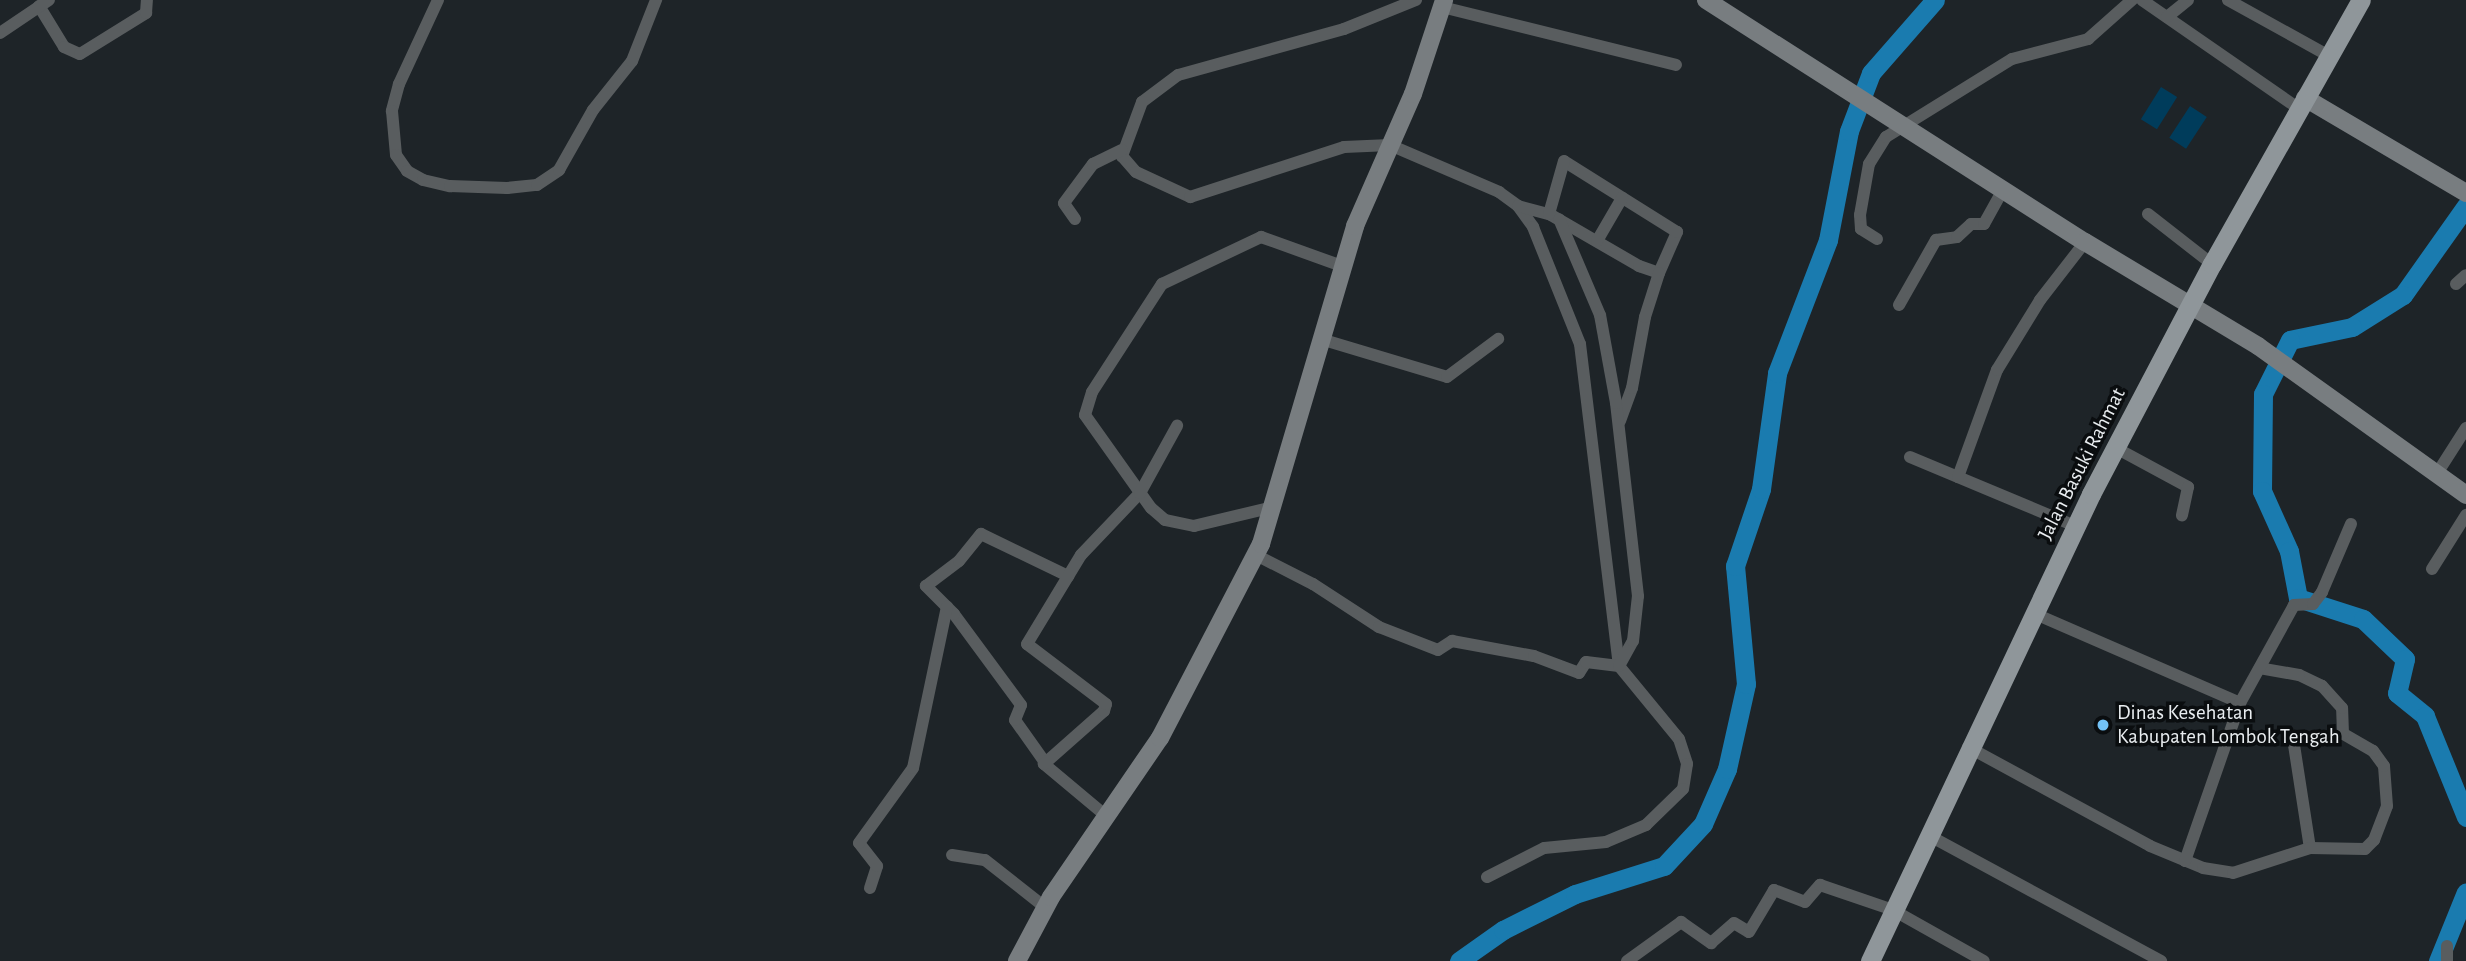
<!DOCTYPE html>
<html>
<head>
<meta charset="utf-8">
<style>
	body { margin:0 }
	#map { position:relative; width:2466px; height:961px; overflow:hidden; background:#1e2428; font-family:"Alegreya Sans",sans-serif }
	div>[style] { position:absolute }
	.green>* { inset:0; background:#003c5b; transform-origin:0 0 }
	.river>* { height:19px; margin:-9.5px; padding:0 9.5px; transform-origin:9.5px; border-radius:9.5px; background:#1a7baf }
	.street>* { height:12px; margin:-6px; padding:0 6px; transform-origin:6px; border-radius:6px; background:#595d5f }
	.secondary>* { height:18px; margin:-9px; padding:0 9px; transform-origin:9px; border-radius:9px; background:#787d80 }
	.primary>* { height:19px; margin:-9.5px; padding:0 9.5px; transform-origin:9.5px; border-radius:9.5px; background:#8f969a }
	.dots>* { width:19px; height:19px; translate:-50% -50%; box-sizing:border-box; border:4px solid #0a0d0f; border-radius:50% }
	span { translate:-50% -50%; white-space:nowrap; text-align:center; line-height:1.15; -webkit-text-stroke:7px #0a0d0f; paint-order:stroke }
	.street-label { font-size:21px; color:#e9edf0 }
	.poi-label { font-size:21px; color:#e9edf0 }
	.left { translate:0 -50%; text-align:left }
</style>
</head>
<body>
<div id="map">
	<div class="green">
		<div style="left:2161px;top:87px;width:19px;height:38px;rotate:32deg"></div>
		<div style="left:2190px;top:106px;width:20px;height:38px;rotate:33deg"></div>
	</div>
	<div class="river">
		<div style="left:2466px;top:206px;width:109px;rotate:125.3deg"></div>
		<div style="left:2403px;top:295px;width:60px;rotate:147.9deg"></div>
		<div style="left:2352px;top:327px;width:63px;rotate:168.2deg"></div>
		<div style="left:2290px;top:340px;width:60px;rotate:116.6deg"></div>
		<div style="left:2263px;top:394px;width:97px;rotate:90.6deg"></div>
		<div style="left:2262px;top:491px;width:66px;rotate:65.8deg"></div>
		<div style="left:2289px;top:551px;width:48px;rotate:79.2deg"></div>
		<div style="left:2298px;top:598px;width:68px;rotate:17.9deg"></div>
		<div style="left:2363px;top:619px;width:58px;rotate:43.6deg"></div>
		<div style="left:2405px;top:659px;width:35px;rotate:103deg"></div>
		<div style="left:2397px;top:693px;width:36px;rotate:39deg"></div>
		<div style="left:2425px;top:716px;width:109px;rotate:67.9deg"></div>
		<div style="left:1459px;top:961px;width:54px;rotate:-35.2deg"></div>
		<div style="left:1503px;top:930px;width:80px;rotate:-26.6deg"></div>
		<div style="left:1575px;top:894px;width:93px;rotate:-17.5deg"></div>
		<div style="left:1664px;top:866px;width:57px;rotate:-47.1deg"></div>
		<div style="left:1703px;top:824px;width:60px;rotate:-66.4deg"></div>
		<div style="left:1727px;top:769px;width:87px;rotate:-77.4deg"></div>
		<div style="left:1746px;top:684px;width:119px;rotate:-95.3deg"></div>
		<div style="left:1735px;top:566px;width:81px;rotate:-71.3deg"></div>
		<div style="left:1761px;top:489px;width:117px;rotate:-82.1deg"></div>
		<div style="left:1777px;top:373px;width:142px;rotate:-69deg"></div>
		<div style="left:1828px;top:240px;width:111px;rotate:-79.1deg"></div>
		<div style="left:1849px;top:131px;width:62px;rotate:-69.2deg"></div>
		<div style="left:1871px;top:73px;width:97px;rotate:-48.8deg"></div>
		<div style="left:2438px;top:961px;width:74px;rotate:-67.9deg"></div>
	</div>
	<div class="street">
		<div style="left:438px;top:0;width:93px;rotate:114.9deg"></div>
		<div style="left:399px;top:84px;width:28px;rotate:105deg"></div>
		<div style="left:392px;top:111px;width:44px;rotate:84.8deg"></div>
		<div style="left:396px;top:155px;width:19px;rotate:55deg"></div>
		<div style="left:407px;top:171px;width:18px;rotate:29deg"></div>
		<div style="left:423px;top:180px;width:28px;rotate:13deg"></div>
		<div style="left:450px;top:186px;width:57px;rotate:2deg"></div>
		<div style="left:507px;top:188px;width:30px;rotate:-6deg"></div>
		<div style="left:537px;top:185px;width:27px;rotate:-34deg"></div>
		<div style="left:559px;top:170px;width:69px;rotate:-60.5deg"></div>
		<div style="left:593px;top:110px;width:63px;rotate:-51.5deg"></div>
		<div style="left:632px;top:61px;width:66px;rotate:-68.5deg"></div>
		<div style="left:1416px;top:0;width:78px;rotate:158.1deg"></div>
		<div style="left:1344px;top:29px;width:172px;rotate:164.5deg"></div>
		<div style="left:1178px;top:75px;width:45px;rotate:143.1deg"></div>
		<div style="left:1142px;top:102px;width:58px;rotate:110.3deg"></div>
		<div style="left:1122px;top:156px;width:21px;rotate:49deg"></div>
		<div style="left:1136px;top:172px;width:60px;rotate:24.8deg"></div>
		<div style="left:1190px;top:197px;width:162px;rotate:-18deg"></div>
		<div style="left:1344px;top:147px;width:46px;rotate:-2.5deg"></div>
		<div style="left:1390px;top:145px;width:119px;rotate:23.3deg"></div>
		<div style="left:1499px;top:192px;width:24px;rotate:36deg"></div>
		<div style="left:1518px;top:206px;width:26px;rotate:54deg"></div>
		<div style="left:1533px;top:227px;width:126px;rotate:68.1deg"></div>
		<div style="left:1580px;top:344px;width:324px;rotate:83.1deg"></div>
		<div style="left:1619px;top:666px;width:94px;rotate:50.6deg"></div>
		<div style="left:1679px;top:739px;width:26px;rotate:72deg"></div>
		<div style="left:1687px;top:764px;width:25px;rotate:99deg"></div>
		<div style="left:1683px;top:789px;width:52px;rotate:135.8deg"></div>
		<div style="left:1646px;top:825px;width:43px;rotate:157deg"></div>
		<div style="left:1606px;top:842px;width:62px;rotate:174.5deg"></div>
		<div style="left:1544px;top:848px;width:64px;rotate:153deg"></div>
		<div style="left:2142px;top:0;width:190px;rotate:34.7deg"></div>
		<div style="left:2228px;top:0;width:115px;rotate:29deg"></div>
		<div style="left:39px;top:6px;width:48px;rotate:58.6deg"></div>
		<div style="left:64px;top:47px;width:17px;rotate:24deg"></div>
		<div style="left:80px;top:54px;width:78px;rotate:-31.8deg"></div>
		<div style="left:146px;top:13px;width:13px;rotate:-86deg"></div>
		<div style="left:1442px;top:7px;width:241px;rotate:13.9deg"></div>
		<div style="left:2167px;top:17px;width:27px;rotate:-39deg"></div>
		<div style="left:0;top:33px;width:59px;rotate:-34deg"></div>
		<div style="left:1518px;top:206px;width:34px;rotate:15deg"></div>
		<div style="left:1551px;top:215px;width:102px;rotate:30.1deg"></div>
		<div style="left:1639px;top:266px;width:21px;rotate:19deg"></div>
		<div style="left:1659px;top:273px;width:45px;rotate:-66.3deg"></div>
		<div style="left:1677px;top:232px;width:133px;rotate:-147.9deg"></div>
		<div style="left:1564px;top:161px;width:55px;rotate:105.8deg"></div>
		<div style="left:2148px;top:214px;width:81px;rotate:38deg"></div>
		<div style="left:1075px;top:219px;width:19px;rotate:-125deg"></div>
		<div style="left:1064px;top:203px;width:49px;rotate:-53.4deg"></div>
		<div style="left:1093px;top:164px;width:32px;rotate:-26deg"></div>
		<div style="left:1877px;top:239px;width:19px;rotate:-148deg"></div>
		<div style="left:1861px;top:229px;width:14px;rotate:-94deg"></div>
		<div style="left:1860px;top:215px;width:52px;rotate:-80deg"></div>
		<div style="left:1869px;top:164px;width:32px;rotate:-58deg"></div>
		<div style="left:1886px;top:137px;width:148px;rotate:-31.8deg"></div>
		<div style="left:2012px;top:59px;width:79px;rotate:-14.7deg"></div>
		<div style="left:2088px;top:39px;width:59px;rotate:-41.6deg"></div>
		<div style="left:1597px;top:241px;width:50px;rotate:-59.8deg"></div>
		<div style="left:2456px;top:284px;width:13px;rotate:-42deg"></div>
		<div style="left:1899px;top:305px;width:75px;rotate:-60.4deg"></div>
		<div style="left:1936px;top:240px;width:21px;rotate:-8deg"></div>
		<div style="left:1957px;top:237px;width:19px;rotate:-43deg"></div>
		<div style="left:1971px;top:224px;width:13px"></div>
		<div style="left:1984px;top:224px;width:39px;rotate:-61deg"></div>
		<div style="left:1324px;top:340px;width:128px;rotate:16.7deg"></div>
		<div style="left:1447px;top:377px;width:64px;rotate:-36.7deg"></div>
		<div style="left:1620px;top:421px;width:35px;rotate:-70deg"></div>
		<div style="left:1632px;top:388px;width:72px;rotate:-79.6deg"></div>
		<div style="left:1645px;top:317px;width:46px;rotate:-72.3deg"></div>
		<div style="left:2116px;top:448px;width:82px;rotate:28.4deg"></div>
		<div style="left:2188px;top:487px;width:29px;rotate:102deg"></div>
		<div style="left:1910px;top:457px;width:179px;rotate:22.7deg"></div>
		<div style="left:2436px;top:475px;width:56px;rotate:-57.4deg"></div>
		<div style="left:1958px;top:477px;width:114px;rotate:-70deg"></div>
		<div style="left:1997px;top:370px;width:82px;rotate:-58.4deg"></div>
		<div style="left:2040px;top:300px;width:73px;rotate:-52.2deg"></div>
		<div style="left:1273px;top:507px;width:81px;rotate:166.5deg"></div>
		<div style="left:1194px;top:526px;width:30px;rotate:-168deg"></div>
		<div style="left:1165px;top:520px;width:18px;rotate:-139deg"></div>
		<div style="left:1151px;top:508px;width:114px;rotate:-125.4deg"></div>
		<div style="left:1085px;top:415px;width:24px;rotate:-73deg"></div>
		<div style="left:1092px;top:392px;width:129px;rotate:-57.1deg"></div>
		<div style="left:1162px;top:284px;width:110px;rotate:-25.4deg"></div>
		<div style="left:1261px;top:237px;width:86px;rotate:19.7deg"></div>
		<div style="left:1256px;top:555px;width:64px;rotate:27deg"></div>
		<div style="left:1313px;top:584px;width:79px;rotate:33.1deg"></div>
		<div style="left:1379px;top:627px;width:63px;rotate:21.3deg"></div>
		<div style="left:1438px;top:650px;width:17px;rotate:-33deg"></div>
		<div style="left:1452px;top:641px;width:83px;rotate:10.4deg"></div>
		<div style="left:1534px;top:656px;width:48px;rotate:20.7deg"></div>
		<div style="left:1579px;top:673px;width:13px;rotate:-58deg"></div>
		<div style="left:1586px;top:662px;width:33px;rotate:7deg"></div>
		<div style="left:1619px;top:666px;width:29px;rotate:-61deg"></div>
		<div style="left:1633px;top:641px;width:45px;rotate:-83.7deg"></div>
		<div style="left:1638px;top:596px;width:194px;rotate:-96.5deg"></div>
		<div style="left:1616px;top:403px;width:89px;rotate:-100.3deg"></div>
		<div style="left:1600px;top:315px;width:104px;rotate:-113.1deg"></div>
		<div style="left:2432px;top:569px;width:64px;rotate:-57.8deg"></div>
		<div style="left:2033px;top:613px;width:226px;rotate:23.5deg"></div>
		<div style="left:2294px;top:745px;width:104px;rotate:81.2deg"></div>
		<div style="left:1968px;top:747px;width:207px;rotate:28.5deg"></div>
		<div style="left:2150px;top:846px;width:57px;rotate:22.5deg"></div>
		<div style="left:2203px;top:868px;width:30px;rotate:9deg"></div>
		<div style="left:2233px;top:873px;width:81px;rotate:-18deg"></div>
		<div style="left:2310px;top:848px;width:55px;rotate:1deg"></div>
		<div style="left:2365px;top:849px;width:13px;rotate:-45deg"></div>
		<div style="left:2374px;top:840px;width:36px;rotate:-69deg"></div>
		<div style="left:2387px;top:806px;width:40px;rotate:-94.3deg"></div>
		<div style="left:2384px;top:766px;width:19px;rotate:-126deg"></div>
		<div style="left:2373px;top:751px;width:34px;rotate:-150deg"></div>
		<div style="left:2343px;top:734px;width:26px;rotate:-92deg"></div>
		<div style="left:2342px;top:708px;width:30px;rotate:-132deg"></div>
		<div style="left:2322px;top:686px;width:25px;rotate:-154deg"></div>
		<div style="left:2299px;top:675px;width:40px;rotate:-170deg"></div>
		<div style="left:1044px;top:761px;width:50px;rotate:-125.3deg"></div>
		<div style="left:1015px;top:720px;width:16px;rotate:-68deg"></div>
		<div style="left:1021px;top:705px;width:113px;rotate:-126.4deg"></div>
		<div style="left:954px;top:614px;width:40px;rotate:-135deg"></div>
		<div style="left:926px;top:586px;width:41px;rotate:-37.1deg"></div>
		<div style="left:959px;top:561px;width:35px;rotate:-51deg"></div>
		<div style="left:981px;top:534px;width:97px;rotate:25.8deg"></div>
		<div style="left:1105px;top:815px;width:80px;rotate:-140.1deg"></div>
		<div style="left:1044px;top:764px;width:80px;rotate:-41.5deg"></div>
		<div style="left:1104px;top:711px;width:7px;rotate:-74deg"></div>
		<div style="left:1106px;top:704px;width:99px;rotate:-142.8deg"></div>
		<div style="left:1027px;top:644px;width:104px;rotate:-58.8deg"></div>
		<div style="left:1081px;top:555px;width:86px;rotate:-46.4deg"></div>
		<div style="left:1140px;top:493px;width:77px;rotate:-61.1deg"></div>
		<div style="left:1928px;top:835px;width:265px;rotate:28.4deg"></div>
		<div style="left:952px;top:855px;width:33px;rotate:9deg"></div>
		<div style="left:985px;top:860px;width:78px;rotate:38.2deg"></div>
		<div style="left:2185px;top:861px;width:167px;rotate:-70.8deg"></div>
		<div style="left:2240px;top:703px;width:112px;rotate:-61.1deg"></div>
		<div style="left:2294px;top:605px;width:19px;rotate:-3deg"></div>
		<div style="left:2313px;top:604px;width:15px;rotate:-53deg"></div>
		<div style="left:2322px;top:592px;width:74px;rotate:-66.9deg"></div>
		<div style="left:870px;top:888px;width:23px;rotate:-72deg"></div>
		<div style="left:877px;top:866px;width:29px;rotate:-128deg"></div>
		<div style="left:859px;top:843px;width:92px;rotate:-54.2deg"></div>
		<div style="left:913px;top:768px;width:165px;rotate:-78.1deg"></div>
		<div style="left:2447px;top:946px;width:15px;rotate:90deg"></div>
		<div style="left:1627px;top:961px;width:67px;rotate:-35.8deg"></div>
		<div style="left:1681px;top:922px;width:37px;rotate:35deg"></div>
		<div style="left:1711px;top:943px;width:30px;rotate:-41deg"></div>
		<div style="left:1734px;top:923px;width:17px;rotate:31deg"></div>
		<div style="left:1749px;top:932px;width:49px;rotate:-59.2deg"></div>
		<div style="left:1774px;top:890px;width:33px;rotate:21deg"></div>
		<div style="left:1805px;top:902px;width:23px;rotate:-49deg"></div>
		<div style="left:1820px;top:885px;width:77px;rotate:18.9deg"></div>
		<div style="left:1893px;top:910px;width:104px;rotate:29.3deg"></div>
	</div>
	<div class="secondary">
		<div style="left:1706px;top:0;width:450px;rotate:32.6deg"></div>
		<div style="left:2085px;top:242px;width:202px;rotate:31deg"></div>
		<div style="left:2258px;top:346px;width:256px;rotate:35.6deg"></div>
		<div style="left:2305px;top:98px;width:187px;rotate:30.5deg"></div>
		<div style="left:1017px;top:961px;width:72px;rotate:-62deg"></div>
		<div style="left:1051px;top:897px;width:193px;rotate:-55.6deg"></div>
		<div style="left:1160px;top:738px;width:219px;rotate:-62.5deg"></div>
		<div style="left:1261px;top:544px;width:332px;rotate:-73.5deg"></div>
		<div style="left:1355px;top:226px;width:144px;rotate:-66.3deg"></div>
		<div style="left:1413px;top:94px;width:99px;rotate:-71.7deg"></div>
	</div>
	<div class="primary">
		<div style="left:1870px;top:961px;width:517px;rotate:-64.67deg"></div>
		<div style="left:2091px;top:494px;width:260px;rotate:-62.3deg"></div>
		<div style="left:2212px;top:264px;width:303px;rotate:-60.6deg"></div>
	</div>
	<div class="dots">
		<div style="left:2103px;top:725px;background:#72c1f5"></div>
	</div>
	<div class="street-label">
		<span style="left:2082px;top:464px;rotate:-63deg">Jalan Basuki Rahmat</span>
	</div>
	<div class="poi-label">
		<span class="left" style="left:2117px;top:725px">Dinas Kesehatan<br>Kabupaten Lombok Tengah</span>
	</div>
</div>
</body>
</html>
